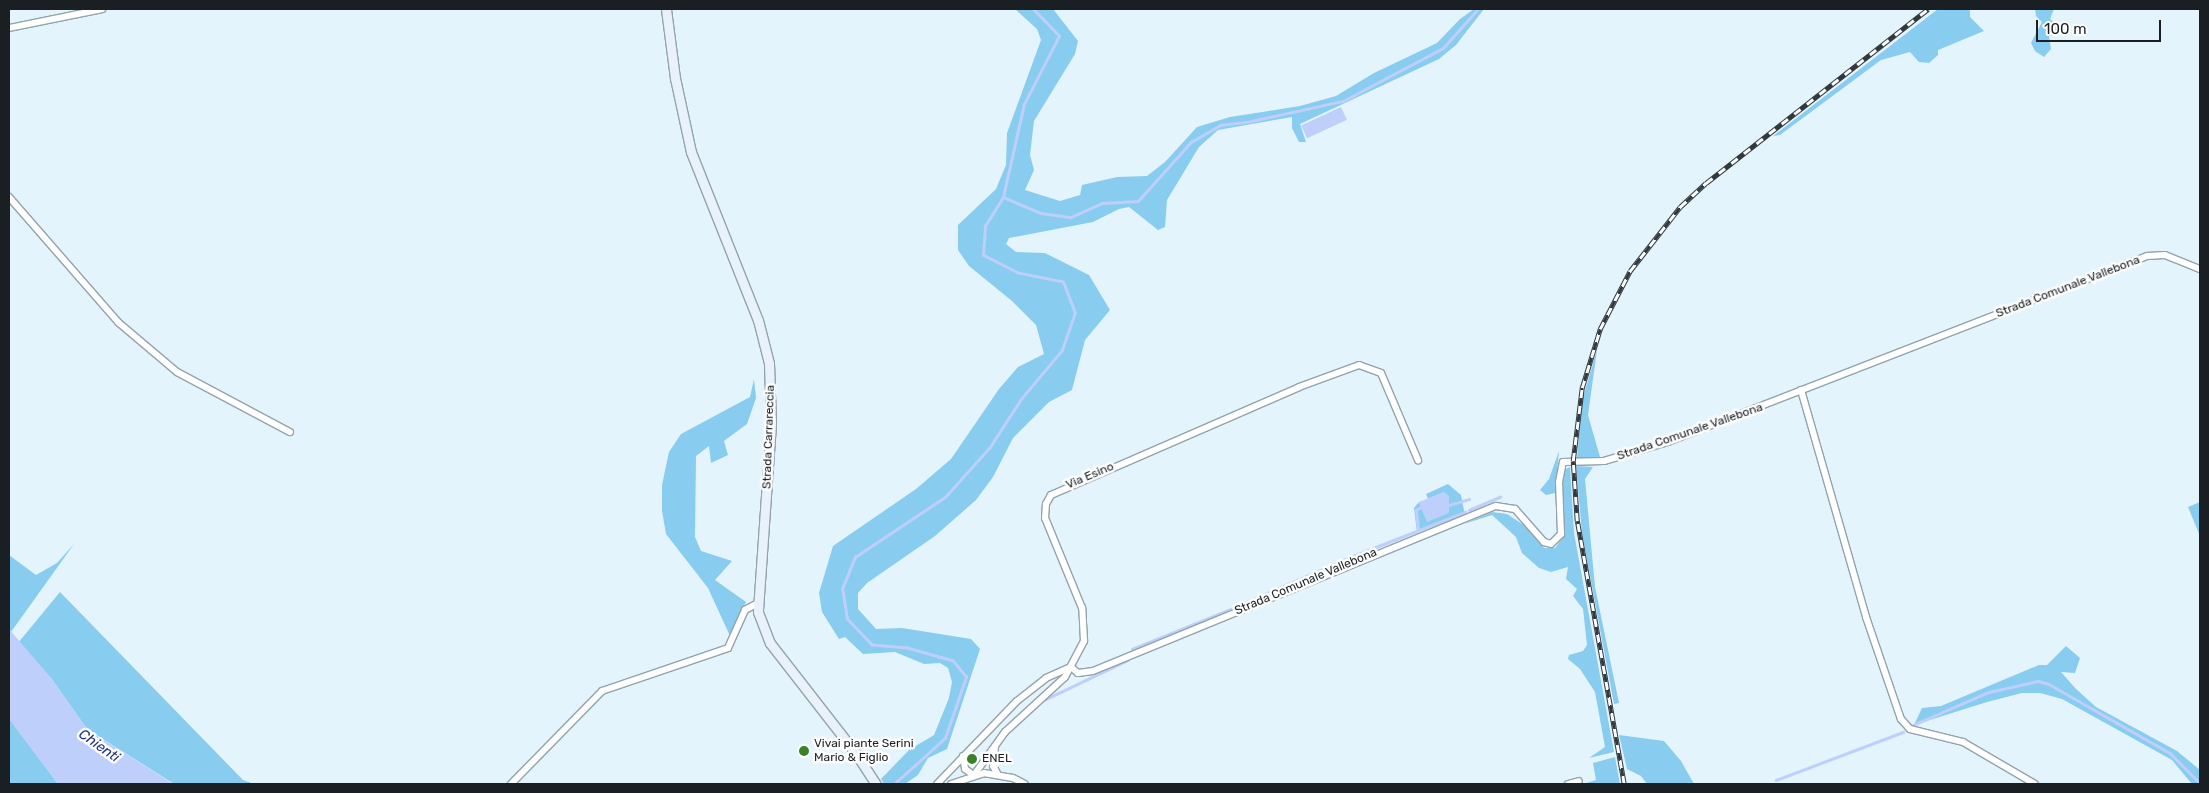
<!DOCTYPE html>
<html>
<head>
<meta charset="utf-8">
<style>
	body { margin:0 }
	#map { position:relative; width:2209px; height:793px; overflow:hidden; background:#e4f4fd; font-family:Rubik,sans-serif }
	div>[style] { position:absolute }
	.green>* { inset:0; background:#88ccef }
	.water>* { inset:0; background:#bdcffa; transform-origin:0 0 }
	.stream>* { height:2.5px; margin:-1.25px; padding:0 1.25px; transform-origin:1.25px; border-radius:1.25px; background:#bdcffa }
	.roads { filter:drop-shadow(1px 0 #93a3ab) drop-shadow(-1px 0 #93a3ab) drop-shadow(0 1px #93a3ab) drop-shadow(0 -1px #93a3ab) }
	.street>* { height:6px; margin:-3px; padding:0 3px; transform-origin:3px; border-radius:3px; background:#fff }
	.secondary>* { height:9px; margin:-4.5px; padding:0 4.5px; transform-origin:4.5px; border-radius:4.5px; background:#e9f2fb }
	.rail>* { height:4.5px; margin-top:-2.25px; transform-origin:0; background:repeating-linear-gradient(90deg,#fefefe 0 8px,#32393e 0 16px); box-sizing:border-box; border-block:1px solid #32393e }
	.dots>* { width:14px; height:14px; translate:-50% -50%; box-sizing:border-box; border:2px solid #fefefe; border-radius:50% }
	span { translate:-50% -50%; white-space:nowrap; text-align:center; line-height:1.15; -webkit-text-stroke:5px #fefefe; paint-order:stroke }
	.street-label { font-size:12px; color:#191f23 }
	.poi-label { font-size:12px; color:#191f23 }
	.left { translate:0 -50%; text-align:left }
	.water-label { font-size:14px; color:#1c307f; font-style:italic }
	.frame { position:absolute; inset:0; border:10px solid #191f23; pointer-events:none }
	.scale { position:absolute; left:2036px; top:20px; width:125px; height:22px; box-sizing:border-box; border:2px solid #191f23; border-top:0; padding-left:6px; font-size:15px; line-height:18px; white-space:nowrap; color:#191f23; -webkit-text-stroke:4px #fefefe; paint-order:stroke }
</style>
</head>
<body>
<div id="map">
	<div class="green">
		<div style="clip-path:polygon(1015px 9px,1053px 9px,1078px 41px,1075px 54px,1034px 121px,1030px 155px,1034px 170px,1025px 190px,1060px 201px,1080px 195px,1082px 185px,1117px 177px,1147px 176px,1165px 162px,1197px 127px,1230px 117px,1300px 106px,1336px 96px,1374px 73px,1437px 43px,1460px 19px,1474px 9px,1484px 9px,1456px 45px,1439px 59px,1300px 124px,1306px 142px,1299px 142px,1292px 128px,1292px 117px,1218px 130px,1199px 147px,1167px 200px,1165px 227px,1158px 230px,1129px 207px,1119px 209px,1093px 222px,1009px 238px,1006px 244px,1016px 252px,1045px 253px,1089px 275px,1110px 310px,1085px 340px,1072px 390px,1049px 402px,1013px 438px,993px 477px,976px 500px,935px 536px,867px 583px,858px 593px,858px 609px,876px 629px,902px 628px,971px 639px,980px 649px,947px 749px,928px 758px,918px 775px,905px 784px,884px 784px,881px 779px,909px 750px,934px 735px,949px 698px,952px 682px,948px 668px,940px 663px,924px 664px,895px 652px,863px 654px,845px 637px,839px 639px,822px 612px,819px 593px,833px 546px,916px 489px,951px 459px,999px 389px,1018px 367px,1044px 354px,1036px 325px,1012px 301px,969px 266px,958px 250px,958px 225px,996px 189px,1006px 165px,1007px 133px,1041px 40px,1037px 29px)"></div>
		<div style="clip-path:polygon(1938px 9px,1970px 9px,1970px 17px,1984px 31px,1938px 50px,1938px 55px,1929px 63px,1919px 62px,1910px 52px,1881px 60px,1780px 135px,1773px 136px)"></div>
		<div style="clip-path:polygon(2035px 9px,2054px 9px,2050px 19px,2057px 24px,2057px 34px,2049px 36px,2051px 49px,2044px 57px,2035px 51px,2031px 43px,2042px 22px,2036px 16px)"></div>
		<div style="clip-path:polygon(1597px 350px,1588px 415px,1600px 457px,1577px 458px,1582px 401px)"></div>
		<div style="clip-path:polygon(754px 379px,756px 398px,747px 424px,724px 441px,728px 455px,711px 463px,709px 446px,696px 456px,695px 537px,701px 551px,732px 561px,715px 580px,746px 602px,730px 636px,708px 588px,666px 534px,662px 511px,662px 485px,669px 452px,681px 434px,750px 397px)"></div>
		<div style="clip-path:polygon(1559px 451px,1555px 493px,1546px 495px,1540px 490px,1549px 479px)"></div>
		<div style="clip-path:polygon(1576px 466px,1593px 467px,1585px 479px,1595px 587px,1619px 703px,1614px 704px,1582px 533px)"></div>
		<div style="clip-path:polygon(1570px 467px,1574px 533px,1614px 752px,1589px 758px,1605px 747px,1595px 692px,1580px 669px,1568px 659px,1569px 655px,1583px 651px,1587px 645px,1583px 609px,1573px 596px,1577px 589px,1566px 579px,1568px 567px,1551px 572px,1539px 568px,1522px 553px,1516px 537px,1492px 515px,1464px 524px,1492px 512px,1507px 514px,1530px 529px,1544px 548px,1555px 548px,1564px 536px,1561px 480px,1564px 470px)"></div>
		<div style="clip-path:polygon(1448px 484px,1461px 495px,1465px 515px,1417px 532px,1414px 508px,1419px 502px,1427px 521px,1444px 492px,1428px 499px,1426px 494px)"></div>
		<div style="clip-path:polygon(2200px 502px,2200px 536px,2188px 507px)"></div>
		<div style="clip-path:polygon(74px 544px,11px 632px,9px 629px,9px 555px,36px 575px,57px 563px)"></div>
		<div style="clip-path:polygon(60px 592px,243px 780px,254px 784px,174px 784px,87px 729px,51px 678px,18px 643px)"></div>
		<div style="clip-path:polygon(2066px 646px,2080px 658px,2075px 673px,2061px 672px,2076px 689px,2096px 707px,2177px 751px,2200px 770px,2200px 784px,2192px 784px,2172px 760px,2062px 699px,2040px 693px,2022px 693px,1987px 702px,1914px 725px,1922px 708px,1941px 706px,2039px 665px,2047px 665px)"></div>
		<div style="clip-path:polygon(9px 718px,58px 784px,9px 784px)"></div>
		<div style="clip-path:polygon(1619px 735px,1664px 741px,1681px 761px,1694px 784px,1647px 784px,1641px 776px,1627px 769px)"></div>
		<div style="clip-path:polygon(1615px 757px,1620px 784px,1583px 784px,1596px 780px,1593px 763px)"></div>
	</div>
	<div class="water">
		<div style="left:1341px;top:107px;width:14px;height:44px;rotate:65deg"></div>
		<div style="clip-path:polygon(1444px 492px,1449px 496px,1449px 513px,1427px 522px,1419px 502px)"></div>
		<div style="clip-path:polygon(9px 629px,51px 678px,87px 729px,173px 784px,58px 784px,9px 719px)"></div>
	</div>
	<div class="stream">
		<div style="left:1003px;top:197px;width:95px;rotate:-77.3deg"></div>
		<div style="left:1024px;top:104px;width:76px;rotate:-62.8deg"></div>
		<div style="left:1059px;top:36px;width:37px;rotate:-134deg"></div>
		<div style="left:1446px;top:506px;width:24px;rotate:-17deg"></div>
		<div style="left:1469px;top:510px;width:34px;rotate:-23deg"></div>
		<div style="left:1418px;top:530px;width:20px;rotate:-96deg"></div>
		<div style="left:1416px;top:510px;width:8px;rotate:-30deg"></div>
		<div style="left:1242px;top:604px;width:116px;rotate:-23.5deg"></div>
		<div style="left:1348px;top:558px;width:126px;rotate:-21.5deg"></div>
		<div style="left:1132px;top:649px;width:109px;rotate:-22.1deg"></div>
		<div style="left:1044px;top:700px;width:93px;rotate:-25.5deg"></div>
		<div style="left:1911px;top:726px;width:85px;rotate:-23.6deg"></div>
		<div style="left:1989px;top:692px;width:50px;rotate:-12.7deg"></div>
		<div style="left:2038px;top:681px;width:11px;rotate:15deg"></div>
		<div style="left:2049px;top:684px;width:139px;rotate:29.7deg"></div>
		<div style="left:2170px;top:753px;width:42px;rotate:45deg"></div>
		<div style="left:1776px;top:780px;width:136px;rotate:-20.7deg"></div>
		<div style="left:894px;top:784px;width:69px;rotate:-42deg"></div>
		<div style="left:945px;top:738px;width:65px;rotate:-71deg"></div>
		<div style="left:966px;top:677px;width:21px;rotate:-129deg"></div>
		<div style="left:953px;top:661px;width:48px;rotate:-164.2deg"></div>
		<div style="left:907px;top:648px;width:35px;rotate:-175deg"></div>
		<div style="left:872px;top:645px;width:36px;rotate:-134deg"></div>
		<div style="left:847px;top:619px;width:30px;rotate:-99deg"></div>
		<div style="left:842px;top:589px;width:35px;rotate:-68deg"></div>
		<div style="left:855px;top:557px;width:108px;rotate:-33.7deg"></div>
		<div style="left:945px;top:497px;width:67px;rotate:-48deg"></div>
		<div style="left:990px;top:447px;width:57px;rotate:-57.1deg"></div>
		<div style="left:1021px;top:399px;width:64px;rotate:-50.1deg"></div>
		<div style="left:1062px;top:350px;width:39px;rotate:-71deg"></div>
		<div style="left:1075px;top:313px;width:33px;rotate:-111deg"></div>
		<div style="left:1063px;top:282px;width:46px;rotate:-168.7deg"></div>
		<div style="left:1018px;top:273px;width:39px;rotate:-153deg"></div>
		<div style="left:983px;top:255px;width:29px;rotate:-86deg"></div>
		<div style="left:985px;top:226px;width:34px;rotate:-58deg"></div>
		<div style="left:1003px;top:197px;width:41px;rotate:22.8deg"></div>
		<div style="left:1041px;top:213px;width:30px;rotate:8deg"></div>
		<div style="left:1071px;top:217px;width:34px;rotate:-24deg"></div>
		<div style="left:1102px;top:203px;width:36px;rotate:-3deg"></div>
		<div style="left:1138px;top:201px;width:79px;rotate:-48.1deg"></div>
		<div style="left:1191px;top:142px;width:34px;rotate:-30deg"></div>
		<div style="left:1220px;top:125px;width:31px;rotate:-7deg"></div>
		<div style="left:1251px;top:121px;width:94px;rotate:-12.3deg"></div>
		<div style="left:1343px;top:101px;width:113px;rotate:-27.9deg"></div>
		<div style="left:1443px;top:48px;width:52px;rotate:-48.1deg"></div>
		<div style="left:927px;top:784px;width:1px"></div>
	</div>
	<div class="roads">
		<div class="street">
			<div style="left:9px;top:28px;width:95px;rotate:-11.5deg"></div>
			<div style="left:9px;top:197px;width:167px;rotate:48.9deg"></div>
			<div style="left:119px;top:323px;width:76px;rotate:40.2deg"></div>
			<div style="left:177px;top:372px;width:128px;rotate:28deg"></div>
			<div style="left:1801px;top:390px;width:236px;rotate:74deg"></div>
			<div style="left:1866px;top:617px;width:108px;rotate:71.1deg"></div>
			<div style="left:1901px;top:719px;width:13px;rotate:48deg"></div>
			<div style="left:1910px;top:729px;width:55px;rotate:13.8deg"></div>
			<div style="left:1963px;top:742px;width:83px;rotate:30.3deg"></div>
			<div style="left:1071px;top:667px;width:9px;rotate:41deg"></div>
			<div style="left:1078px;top:673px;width:15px;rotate:-8deg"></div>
			<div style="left:1093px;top:671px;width:435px;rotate:-22.3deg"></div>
			<div style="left:1496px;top:506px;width:19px;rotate:9deg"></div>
			<div style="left:1515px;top:509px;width:44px;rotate:48.7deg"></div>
			<div style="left:1544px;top:542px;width:7px;rotate:16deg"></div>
			<div style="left:1551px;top:544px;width:14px;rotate:-45deg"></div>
			<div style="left:1561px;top:534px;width:52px;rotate:-92.2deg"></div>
			<div style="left:1559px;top:482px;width:20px;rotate:-79deg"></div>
			<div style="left:1563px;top:462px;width:41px;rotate:-1.4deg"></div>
			<div style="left:1604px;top:461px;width:67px;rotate:-16.5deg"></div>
			<div style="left:1668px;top:442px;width:514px;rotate:-21.22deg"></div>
			<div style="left:2147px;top:256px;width:18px;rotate:-3deg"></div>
			<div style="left:2165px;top:255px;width:38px;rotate:22deg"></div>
			<div style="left:995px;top:747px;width:19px;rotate:96deg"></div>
			<div style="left:993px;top:766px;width:8px;rotate:60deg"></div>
			<div style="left:963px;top:756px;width:13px;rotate:81deg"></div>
			<div style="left:965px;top:769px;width:11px;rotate:34deg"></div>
			<div style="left:974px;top:775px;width:53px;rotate:-54.2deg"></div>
			<div style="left:1005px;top:732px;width:81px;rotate:-42.5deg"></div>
			<div style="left:1065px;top:677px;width:41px;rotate:-62.2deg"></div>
			<div style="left:1084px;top:641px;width:33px;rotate:-93deg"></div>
			<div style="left:1082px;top:608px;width:97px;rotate:-112.3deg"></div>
			<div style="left:1045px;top:518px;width:14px;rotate:-86deg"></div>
			<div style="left:1046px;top:504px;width:10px;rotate:-61deg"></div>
			<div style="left:1051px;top:495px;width:270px;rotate:-23.5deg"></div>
			<div style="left:1299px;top:387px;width:64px;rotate:-20.1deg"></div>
			<div style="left:1359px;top:365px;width:23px;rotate:20deg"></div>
			<div style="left:1381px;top:373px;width:95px;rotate:67deg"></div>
			<div style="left:511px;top:784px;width:130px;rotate:-45.6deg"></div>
			<div style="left:602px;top:691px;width:133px;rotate:-18.8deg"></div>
			<div style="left:728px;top:648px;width:42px;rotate:-65.9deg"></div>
			<div style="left:745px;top:610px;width:15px;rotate:-28deg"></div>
			<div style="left:937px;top:784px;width:115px;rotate:-46.1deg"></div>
			<div style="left:1017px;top:701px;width:37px;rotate:-38deg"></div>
			<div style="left:1046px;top:678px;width:27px;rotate:-24deg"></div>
			<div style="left:951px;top:784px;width:35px;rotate:-18deg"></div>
			<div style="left:984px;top:773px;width:29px;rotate:10deg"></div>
			<div style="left:1013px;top:778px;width:13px;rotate:27deg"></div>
			<div style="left:1568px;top:784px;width:11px;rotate:-15deg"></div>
		</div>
		<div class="secondary">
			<div style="left:666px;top:9px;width:70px;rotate:82.6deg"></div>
			<div style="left:675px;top:78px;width:76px;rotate:77.8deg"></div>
			<div style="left:691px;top:152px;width:181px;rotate:68.3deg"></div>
			<div style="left:758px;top:320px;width:44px;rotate:75.7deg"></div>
			<div style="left:769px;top:363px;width:61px;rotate:88.1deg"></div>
			<div style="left:771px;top:424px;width:188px;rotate:94deg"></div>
			<div style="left:758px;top:612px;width:33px;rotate:69deg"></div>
			<div style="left:770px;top:643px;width:138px;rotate:52.1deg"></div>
			<div style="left:855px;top:752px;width:38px;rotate:57deg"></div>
		</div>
	</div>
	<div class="rail">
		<div style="left:1624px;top:784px;width:267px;rotate:-100.1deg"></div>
		<div style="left:1577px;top:521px;width:60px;rotate:-93.8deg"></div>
		<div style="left:1573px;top:461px;width:74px;rotate:-83deg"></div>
		<div style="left:1582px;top:388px;width:62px;rotate:-73deg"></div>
		<div style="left:1600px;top:329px;width:65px;rotate:-62.7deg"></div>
		<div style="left:1630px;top:271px;width:81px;rotate:-52deg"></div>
		<div style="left:1680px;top:207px;width:35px;rotate:-43deg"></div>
		<div style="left:1706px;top:183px;width:282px;rotate:-38.1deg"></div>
	</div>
	<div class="dots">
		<div style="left:804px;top:751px;background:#398228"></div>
		<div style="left:972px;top:759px;background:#398228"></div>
	</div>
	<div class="street-label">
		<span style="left:2068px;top:287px;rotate:-21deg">Strada Comunale Vallebona</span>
		<span style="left:1690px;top:432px;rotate:-19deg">Strada Comunale Vallebona</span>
		<span style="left:769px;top:437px;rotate:-88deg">Strada Carrareccia</span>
		<span style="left:1090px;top:476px;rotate:-23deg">Via Esino</span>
		<span style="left:1306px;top:582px;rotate:-23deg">Strada Comunale Vallebona</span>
	</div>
	<div class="poi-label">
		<span class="left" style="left:814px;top:751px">Vivai piante Serini<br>Mario &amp; Figlio</span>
		<span class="left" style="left:982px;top:759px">ENEL</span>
	</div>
	<div class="water-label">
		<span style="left:99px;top:746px;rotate:35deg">Chienti</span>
	</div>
	<div class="frame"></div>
	<div class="scale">100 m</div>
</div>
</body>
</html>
